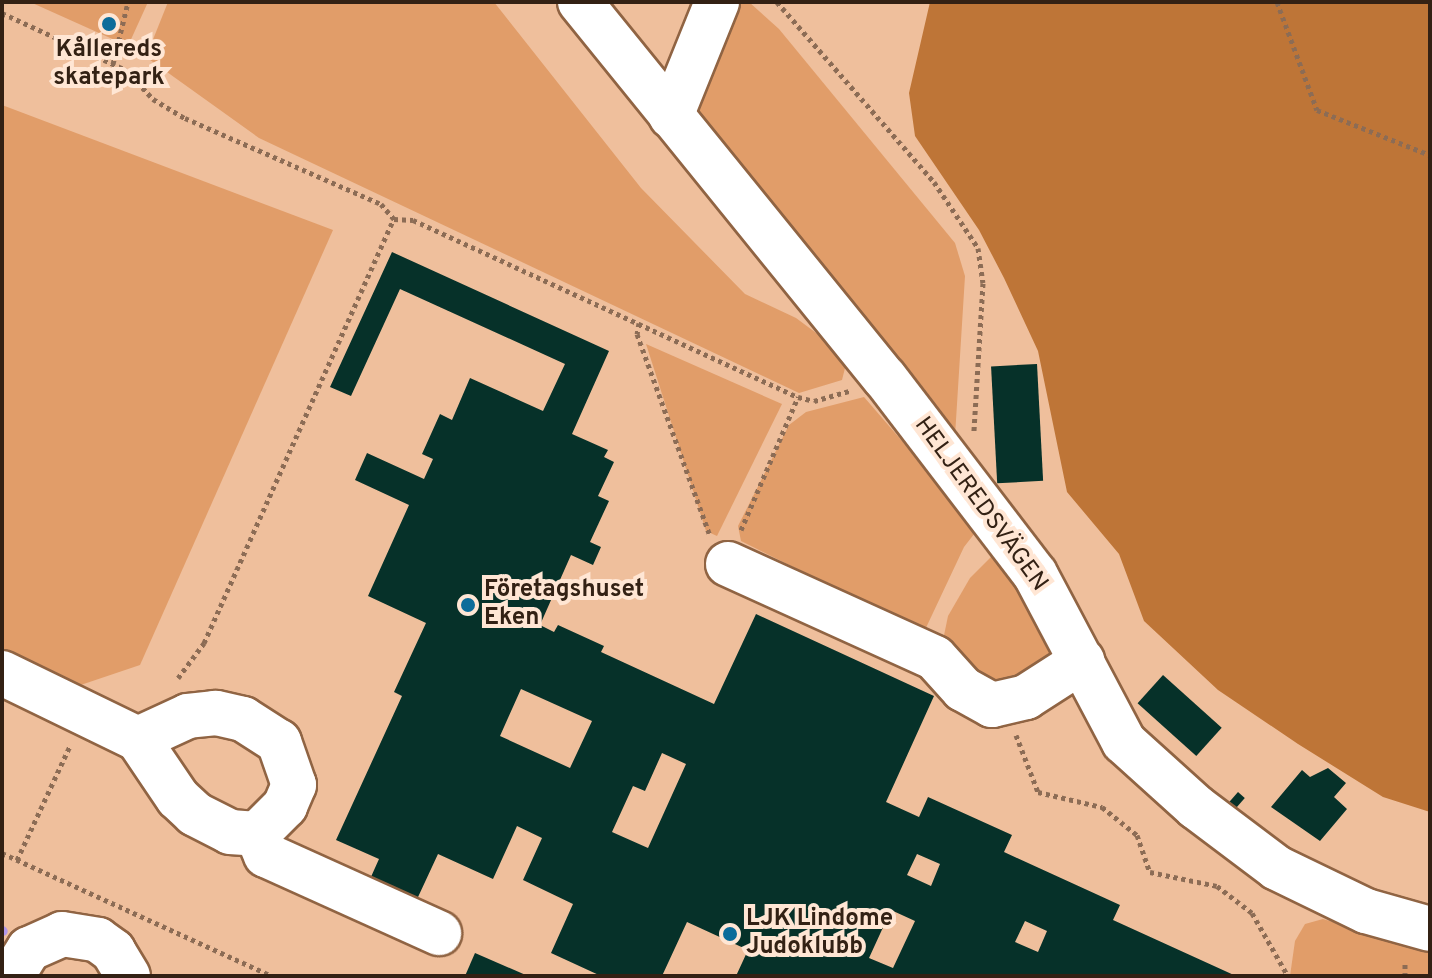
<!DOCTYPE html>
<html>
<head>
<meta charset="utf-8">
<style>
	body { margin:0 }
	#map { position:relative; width:1432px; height:978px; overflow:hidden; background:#efbf9c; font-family:Overpass,sans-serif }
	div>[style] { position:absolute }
	.green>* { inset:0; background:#e19d69 }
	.forest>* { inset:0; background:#be7537 }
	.stream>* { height:9px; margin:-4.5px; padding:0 4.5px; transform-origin:4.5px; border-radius:4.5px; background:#b197ea }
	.building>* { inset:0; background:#063129; transform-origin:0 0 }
	.path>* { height:5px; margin-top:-2.5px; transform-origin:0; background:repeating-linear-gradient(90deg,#8c6c55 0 4px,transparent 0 8px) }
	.roads { filter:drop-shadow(2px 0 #906443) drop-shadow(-2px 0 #906443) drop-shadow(0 2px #906443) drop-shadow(0 -2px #906443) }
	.minor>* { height:44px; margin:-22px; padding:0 22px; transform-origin:22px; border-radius:22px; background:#fff }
	.dots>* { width:22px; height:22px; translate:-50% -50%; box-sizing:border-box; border:4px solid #ffe6d4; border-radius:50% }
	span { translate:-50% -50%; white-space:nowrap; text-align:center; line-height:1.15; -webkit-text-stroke:8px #ffe6d4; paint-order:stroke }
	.poi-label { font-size:24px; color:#332114; font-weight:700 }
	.left { translate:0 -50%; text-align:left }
	.street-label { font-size:24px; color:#332114 }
	.frame { position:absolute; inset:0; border:4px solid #332114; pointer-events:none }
</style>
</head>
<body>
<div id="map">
	<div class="green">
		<div style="clip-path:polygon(30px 2px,148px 2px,128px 46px)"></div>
		<div style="clip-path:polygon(168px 2px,494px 2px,641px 188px,745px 294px,796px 318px,835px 347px,845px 368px,842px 380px,799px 393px,259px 138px,146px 57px)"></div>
		<div style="clip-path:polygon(723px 2px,749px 2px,779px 29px,955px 243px,965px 276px,955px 436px,677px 107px)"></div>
		<div style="clip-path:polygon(2px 105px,333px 230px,140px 665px,54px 694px,2px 670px)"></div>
		<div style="clip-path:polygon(646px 344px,782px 404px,717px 536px,706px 531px)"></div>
		<div style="clip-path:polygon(864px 397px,978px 529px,964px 547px,924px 632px,741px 541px,738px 526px,789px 425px,806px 412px)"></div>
		<div style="clip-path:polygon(997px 551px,1055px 645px,1047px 666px,998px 692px,942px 645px,948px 616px,970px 578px)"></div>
		<div style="clip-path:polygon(1323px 919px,1430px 951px,1430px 976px,1290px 976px,1295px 941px,1305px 924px)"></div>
	</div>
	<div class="forest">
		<div style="clip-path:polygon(930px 2px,1430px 2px,1430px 812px,1383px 797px,1298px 744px,1218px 690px,1144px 621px,1119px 554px,1067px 492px,1038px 351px,1004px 278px,979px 230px,915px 136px,909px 93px)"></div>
	</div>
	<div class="stream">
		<div style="left:2px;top:930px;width:1px;rotate:45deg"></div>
	</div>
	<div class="building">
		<div style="clip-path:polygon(evenodd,392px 252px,609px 351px,572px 434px,608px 450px,604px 457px,614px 462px,598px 496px,609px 501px,590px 542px,601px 547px,593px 565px,571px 555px,540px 625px,554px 632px,558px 625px,604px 646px,601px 652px,714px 704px,756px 614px,934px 696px,886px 802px,919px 817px,928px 797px,1012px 835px,1004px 852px,1120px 905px,1113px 920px,1236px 976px,736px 976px,748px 950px,687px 922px,662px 976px,601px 976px,551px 953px,573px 904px,523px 880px,542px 838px,517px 826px,493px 879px,438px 854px,412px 910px,366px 888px,379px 859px,336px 840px,402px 696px,394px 692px,426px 623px,368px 596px,409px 505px,355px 480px,367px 453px,424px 479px,433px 459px,422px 454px,440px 414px,452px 420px,470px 378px,543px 411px,565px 364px,400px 289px,351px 396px,330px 387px,392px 252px,521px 689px,592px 721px,570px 768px,500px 736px,521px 689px,392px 252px,662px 753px,686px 764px,648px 848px,612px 832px,633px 786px,645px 791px,662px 753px,392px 252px,917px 854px,940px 864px,931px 886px,907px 875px,917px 854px,392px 252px,891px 910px,915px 921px,893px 968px,869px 958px,891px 910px,392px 252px,1025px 921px,1047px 931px,1038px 952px,1015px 942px,1025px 921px)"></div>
		<div style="left:1037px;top:364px;width:117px;height:46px;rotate:87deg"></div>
		<div style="left:1163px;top:675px;width:79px;height:38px;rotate:42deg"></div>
		<div style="clip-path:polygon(1328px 768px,1346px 783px,1334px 797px,1347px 809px,1320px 841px,1271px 807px,1302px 770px,1310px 777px)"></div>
		<div style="left:1238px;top:792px;width:9px;height:13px;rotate:41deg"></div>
		<div style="clip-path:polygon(475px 953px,528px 976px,465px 976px)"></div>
	</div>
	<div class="path">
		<div style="left:777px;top:2px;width:239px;rotate:48.9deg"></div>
		<div style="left:934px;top:182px;width:79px;rotate:56.3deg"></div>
		<div style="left:978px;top:248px;width:35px;rotate:82deg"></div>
		<div style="left:983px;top:283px;width:149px;rotate:93.5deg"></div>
		<div style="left:1277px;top:2px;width:115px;rotate:69.7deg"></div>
		<div style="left:1317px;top:110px;width:122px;rotate:21.7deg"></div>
		<div style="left:2px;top:13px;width:136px;rotate:24.7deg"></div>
		<div style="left:126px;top:70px;width:40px;rotate:47deg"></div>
		<div style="left:153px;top:99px;width:37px;rotate:31deg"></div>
		<div style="left:185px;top:118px;width:214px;rotate:23.7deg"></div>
		<div style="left:381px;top:204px;width:20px;rotate:49deg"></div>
		<div style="left:113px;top:64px;width:64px;rotate:-76.4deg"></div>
		<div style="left:639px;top:323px;width:11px;rotate:100deg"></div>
		<div style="left:637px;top:334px;width:212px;rotate:70.1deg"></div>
		<div style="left:741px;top:530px;width:145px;rotate:-66.8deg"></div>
		<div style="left:178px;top:678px;width:44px;rotate:-53.4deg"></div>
		<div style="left:204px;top:643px;width:465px;rotate:-65.9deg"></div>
		<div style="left:394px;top:219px;width:19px;rotate:3deg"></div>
		<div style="left:413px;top:220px;width:424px;rotate:24.7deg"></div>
		<div style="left:798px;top:397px;width:16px;rotate:14deg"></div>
		<div style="left:814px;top:401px;width:37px;rotate:-16deg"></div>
		<div style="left:1016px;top:735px;width:61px;rotate:68.9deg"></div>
		<div style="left:1038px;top:792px;width:66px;rotate:13.2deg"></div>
		<div style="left:1102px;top:807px;width:45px;rotate:38.7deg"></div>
		<div style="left:1137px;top:835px;width:39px;rotate:71deg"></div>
		<div style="left:1150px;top:872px;width:68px;rotate:11.8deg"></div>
		<div style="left:1217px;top:886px;width:44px;rotate:37.6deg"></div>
		<div style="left:1252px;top:913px;width:73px;rotate:60.3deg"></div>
		<div style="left:2px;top:853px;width:297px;rotate:24.5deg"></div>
		<div style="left:17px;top:860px;width:126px;rotate:-65.1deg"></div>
		<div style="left:1405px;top:976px;width:15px;rotate:-90deg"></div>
	</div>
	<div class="roads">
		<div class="minor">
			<div style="left:580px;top:2px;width:484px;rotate:51deg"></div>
			<div style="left:885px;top:378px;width:247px;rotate:52.6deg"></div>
			<div style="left:1035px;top:574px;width:190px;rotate:62.1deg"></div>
			<div style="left:1124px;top:742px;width:97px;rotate:42.1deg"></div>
			<div style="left:1196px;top:807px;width:101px;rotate:37deg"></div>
			<div style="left:1277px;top:868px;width:99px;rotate:25.8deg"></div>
			<div style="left:1366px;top:911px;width:66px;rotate:15.7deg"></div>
			<div style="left:671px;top:116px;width:123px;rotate:-68deg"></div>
			<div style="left:728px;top:564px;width:227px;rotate:24.4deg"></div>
			<div style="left:935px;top:658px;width:42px;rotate:47.9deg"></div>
			<div style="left:963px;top:689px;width:33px;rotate:29deg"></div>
			<div style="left:992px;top:705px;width:35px;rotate:-13deg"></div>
			<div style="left:1026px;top:697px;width:67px;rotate:-32.7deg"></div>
			<div style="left:2px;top:673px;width:151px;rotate:25.9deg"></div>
			<div style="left:138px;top:739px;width:71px;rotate:55.9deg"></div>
			<div style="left:178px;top:798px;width:23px;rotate:43deg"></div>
			<div style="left:195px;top:814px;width:39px;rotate:27deg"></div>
			<div style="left:230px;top:832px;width:27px;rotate:4deg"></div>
			<div style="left:257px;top:834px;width:40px;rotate:-45deg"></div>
			<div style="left:285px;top:806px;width:23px;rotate:-67deg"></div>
			<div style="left:294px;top:785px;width:46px;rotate:-109.2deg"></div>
			<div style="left:279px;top:742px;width:43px;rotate:-147.4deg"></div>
			<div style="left:243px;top:719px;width:28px;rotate:-167deg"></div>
			<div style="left:216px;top:713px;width:28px;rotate:174deg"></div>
			<div style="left:188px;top:716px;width:55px;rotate:155.3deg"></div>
			<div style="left:257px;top:834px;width:23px;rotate:67deg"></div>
			<div style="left:266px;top:855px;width:190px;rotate:24.3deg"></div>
			<div style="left:12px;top:976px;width:32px;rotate:-58deg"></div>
			<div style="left:29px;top:949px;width:36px;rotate:-24deg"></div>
			<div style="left:62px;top:934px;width:36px;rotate:9deg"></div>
			<div style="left:98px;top:940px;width:19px;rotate:36deg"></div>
			<div style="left:113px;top:951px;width:29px;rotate:59deg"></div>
		</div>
	</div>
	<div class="dots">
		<div style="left:109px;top:24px;background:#0c6c9a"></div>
		<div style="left:468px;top:605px;background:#0c6c9a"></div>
		<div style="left:730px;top:934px;background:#0c6c9a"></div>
	</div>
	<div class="poi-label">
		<span style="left:109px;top:65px">Kållereds<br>skatepark</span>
		<span class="left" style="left:484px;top:605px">Företagshuset<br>Eken</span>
		<span class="left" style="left:746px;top:934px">LJK Lindome<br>Judoklubb</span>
	</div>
	<div class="street-label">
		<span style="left:980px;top:505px;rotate:54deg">HELJEREDSVÄGEN</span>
	</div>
	<div class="frame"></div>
</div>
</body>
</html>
